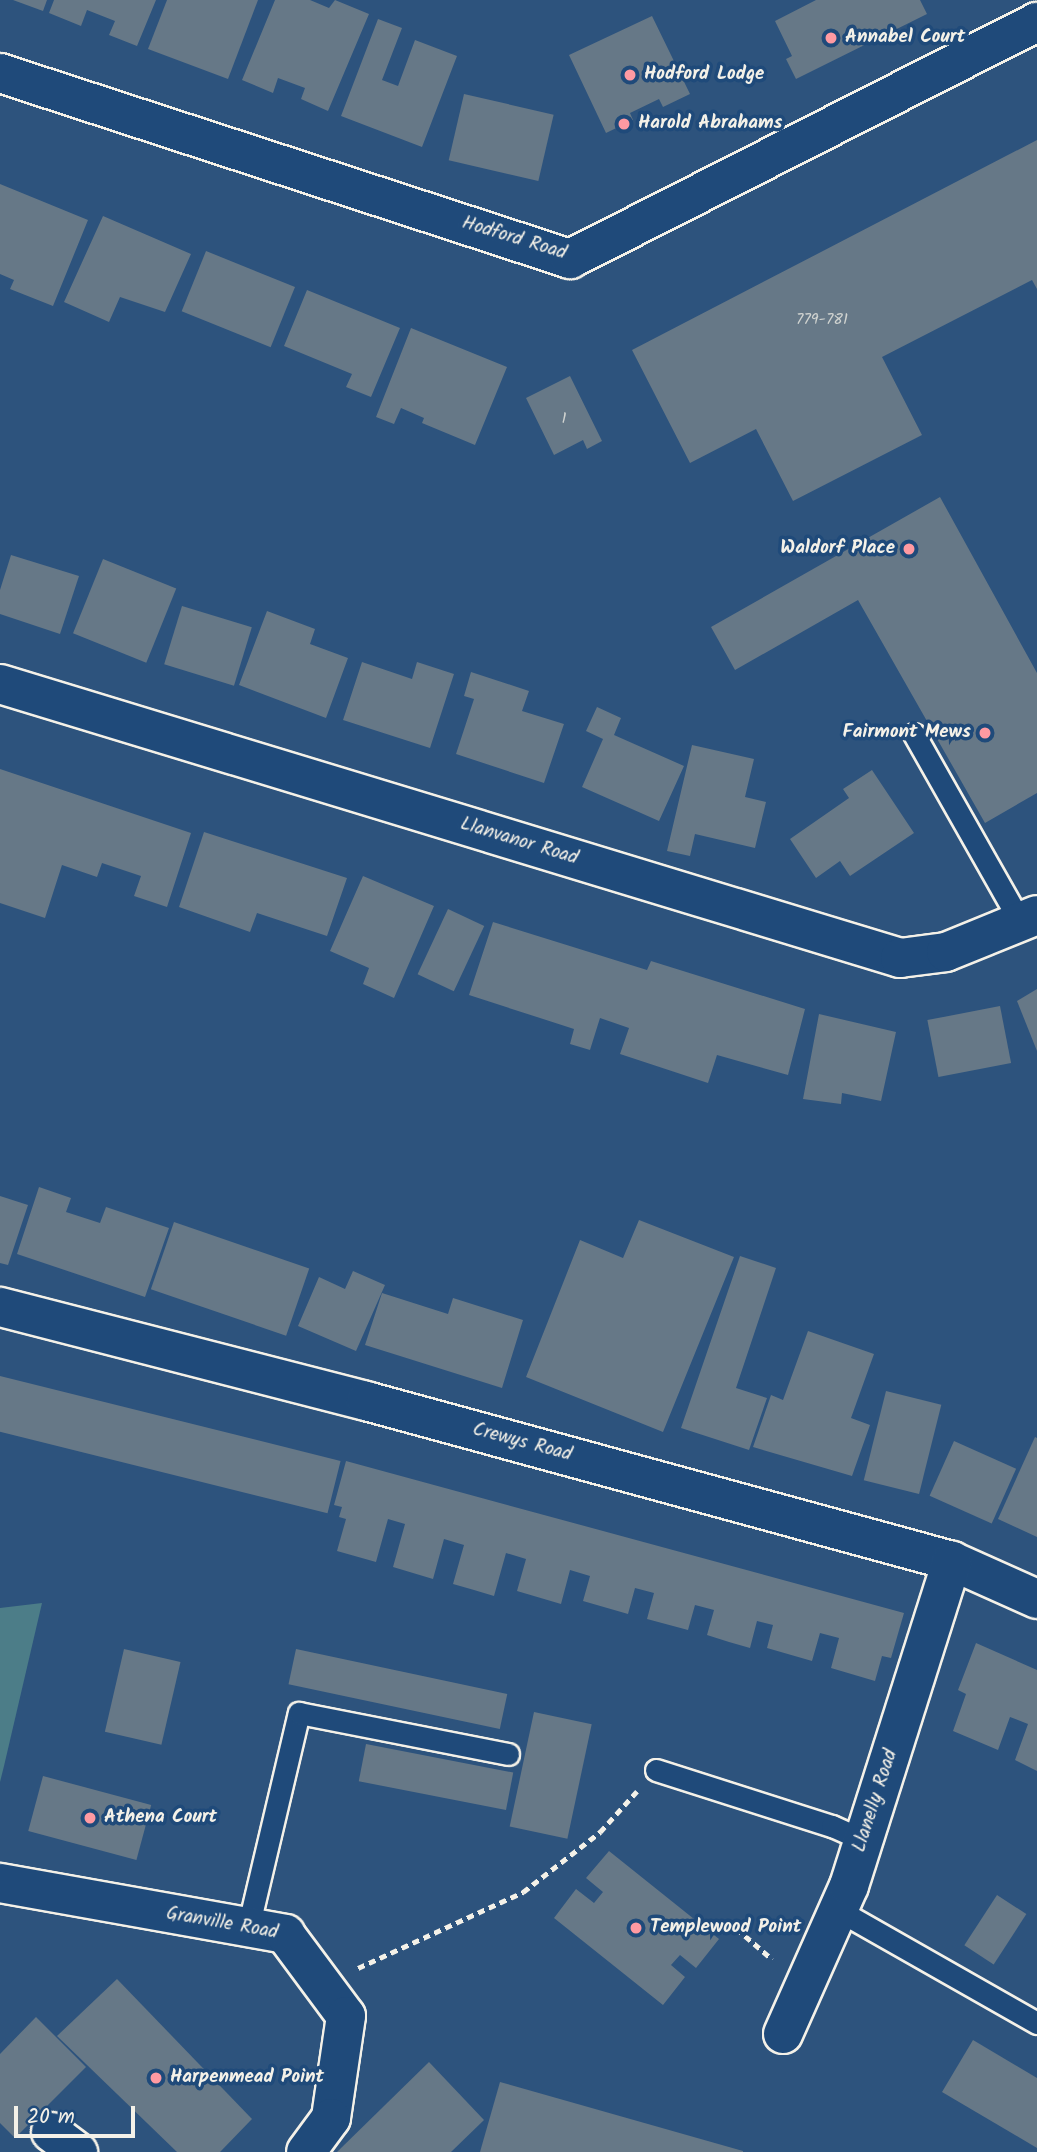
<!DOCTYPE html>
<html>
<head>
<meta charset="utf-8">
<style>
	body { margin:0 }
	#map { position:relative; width:1037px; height:2152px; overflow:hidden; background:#2d537d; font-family:Kalam,sans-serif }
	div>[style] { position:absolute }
	.green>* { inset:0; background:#4c7d88 }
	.building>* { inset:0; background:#667887; transform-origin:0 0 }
	.path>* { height:4.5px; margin-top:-2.25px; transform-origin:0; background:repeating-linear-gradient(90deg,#f4f1e8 0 7px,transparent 0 12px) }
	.roads { filter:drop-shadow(2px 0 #f4f1e8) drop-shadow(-2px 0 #f4f1e8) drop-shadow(0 2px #f4f1e8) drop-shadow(0 -2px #f4f1e8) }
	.lane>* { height:21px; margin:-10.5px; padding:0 10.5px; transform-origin:10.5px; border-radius:10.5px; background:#1f4a7a }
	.street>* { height:38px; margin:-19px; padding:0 19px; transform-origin:19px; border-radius:19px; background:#1f4a7a }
	.dots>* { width:19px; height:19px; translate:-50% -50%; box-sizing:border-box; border:4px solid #1f4a7a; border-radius:50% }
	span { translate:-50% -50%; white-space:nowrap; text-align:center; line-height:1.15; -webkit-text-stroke:7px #1f4a7a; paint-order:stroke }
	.number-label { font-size:16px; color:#d0d3d0 }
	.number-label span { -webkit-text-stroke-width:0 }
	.poi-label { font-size:19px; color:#f4f1e8; font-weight:700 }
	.left { translate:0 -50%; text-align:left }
	.right { translate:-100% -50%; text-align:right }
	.street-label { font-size:19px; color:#f4f1e8 }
	.scale { position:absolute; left:14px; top:2106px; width:121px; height:32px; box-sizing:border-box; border:4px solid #f4f1e8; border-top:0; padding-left:9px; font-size:21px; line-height:24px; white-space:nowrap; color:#f4f1e8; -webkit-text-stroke:5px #1f4a7a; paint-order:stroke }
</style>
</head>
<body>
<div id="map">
	<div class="green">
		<div style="clip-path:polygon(42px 1603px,4px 1766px,0 1782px,0 1608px)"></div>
	</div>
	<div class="building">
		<div style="clip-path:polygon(13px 0,47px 0,43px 11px)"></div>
		<div style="clip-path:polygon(54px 0,156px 0,137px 46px,109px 35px,115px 21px,87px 10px,81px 26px,49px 13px)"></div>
		<div style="clip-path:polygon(167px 0,258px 0,228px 79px,148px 49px)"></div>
		<div style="clip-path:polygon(275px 0,310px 0,329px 8px,335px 0,369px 14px,328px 111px,301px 99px,305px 88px,278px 78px,273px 93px,242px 80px)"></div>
		<div style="clip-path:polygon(816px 0,920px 0,927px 14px,796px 79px,786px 59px,792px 56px,775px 21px)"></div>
		<div style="clip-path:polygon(652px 16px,690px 94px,663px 107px,659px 99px,630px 113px,633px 120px,606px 133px,569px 55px)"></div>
		<div style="clip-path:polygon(378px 19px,402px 28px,382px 80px,398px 86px,415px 40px,457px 56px,422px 147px,341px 116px)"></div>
		<div style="left:464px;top:94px;width:92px;height:68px;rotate:13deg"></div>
		<div style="clip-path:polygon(1037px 140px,1037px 289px,1032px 280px,882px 357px,922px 435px,793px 501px,756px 429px,690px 463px,632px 350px)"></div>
		<div style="clip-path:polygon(0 184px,88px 220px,53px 306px,10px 289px,14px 280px,0 274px)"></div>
		<div style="clip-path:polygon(103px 216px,191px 254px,165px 312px,120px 297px,109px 322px,64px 302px)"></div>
		<div style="left:206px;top:251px;width:96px;height:65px;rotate:22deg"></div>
		<div style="clip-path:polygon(307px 290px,400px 328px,371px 397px,346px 387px,352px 374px,284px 346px)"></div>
		<div style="clip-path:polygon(411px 328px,507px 367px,475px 445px,422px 423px,424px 418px,401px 408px,394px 424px,376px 417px)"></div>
		<div style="clip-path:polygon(570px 376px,602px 441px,587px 449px,583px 440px,554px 455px,526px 398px)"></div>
		<div style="clip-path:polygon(940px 497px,1037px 673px,1037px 793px,985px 823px,858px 600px,735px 670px,711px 627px)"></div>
		<div style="clip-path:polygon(11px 555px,79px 576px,60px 634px,0 614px,0 590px)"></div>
		<div style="left:103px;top:559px;width:79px;height:80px;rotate:22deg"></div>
		<div style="left:182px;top:606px;width:73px;height:61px;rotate:17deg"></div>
		<div style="clip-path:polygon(267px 611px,315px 629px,310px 644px,348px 658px,326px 718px,239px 685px)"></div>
		<div style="clip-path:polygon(362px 662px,412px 679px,417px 662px,454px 674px,430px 748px,343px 720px)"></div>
		<div style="clip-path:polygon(471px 672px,529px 691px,522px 711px,564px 724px,544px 783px,456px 754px,474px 699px,464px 696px)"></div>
		<div style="clip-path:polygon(597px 707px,621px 718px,614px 735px,684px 766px,659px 821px,582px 787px,603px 739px,586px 731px)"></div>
		<div style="clip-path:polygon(692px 745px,754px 759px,745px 797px,766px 802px,755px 848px,695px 834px,690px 856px,667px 851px)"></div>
		<div style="clip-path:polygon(0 769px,191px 833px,167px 907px,134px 896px,141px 876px,102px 863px,97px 877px,62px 865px,45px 918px,0 903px)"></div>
		<div style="clip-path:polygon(872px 770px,914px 833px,850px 876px,840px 861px,816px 878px,790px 839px,849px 798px,843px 789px)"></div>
		<div style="clip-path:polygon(204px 832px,347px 878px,327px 936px,257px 913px,250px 932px,179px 907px)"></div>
		<div style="clip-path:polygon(363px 876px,434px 906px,394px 998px,363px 984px,369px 968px,330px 951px)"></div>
		<div style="left:448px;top:909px;width:40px;height:72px;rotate:25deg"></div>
		<div style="clip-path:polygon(493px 922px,647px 970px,651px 961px,805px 1009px,788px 1075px,717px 1055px,708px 1083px,620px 1054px,629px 1028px,600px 1018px,590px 1050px,570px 1044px,574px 1029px,469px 995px)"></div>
		<div style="clip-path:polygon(1037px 989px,1037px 1051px,1017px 1001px)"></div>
		<div style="left:1000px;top:1006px;width:58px;height:74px;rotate:79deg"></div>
		<div style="clip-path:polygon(819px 1014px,896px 1032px,881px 1101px,842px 1093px,841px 1104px,803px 1099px)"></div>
		<div style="clip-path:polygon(39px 1187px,71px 1198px,66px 1212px,100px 1223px,106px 1207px,169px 1228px,145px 1297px,17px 1254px)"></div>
		<div style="clip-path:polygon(0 1196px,28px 1205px,8px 1265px,0 1263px)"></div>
		<div style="clip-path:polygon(639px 1220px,734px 1257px,663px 1432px,526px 1377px,580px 1240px,623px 1258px)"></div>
		<div style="left:174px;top:1222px;width:143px;height:71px;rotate:19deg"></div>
		<div style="clip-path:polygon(740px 1256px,776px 1268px,736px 1388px,767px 1398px,749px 1450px,681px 1428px)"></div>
		<div style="clip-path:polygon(353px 1271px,385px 1285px,356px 1351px,298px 1326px,319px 1277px,345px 1289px)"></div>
		<div style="clip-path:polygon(382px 1293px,448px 1314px,453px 1298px,523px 1320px,502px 1388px,365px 1345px)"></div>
		<div style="clip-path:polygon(808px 1331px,874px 1354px,851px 1418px,870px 1425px,852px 1476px,753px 1447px,771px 1395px,783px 1400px)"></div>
		<div style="left:0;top:1376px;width:351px;height:54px;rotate:14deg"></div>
		<div style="left:886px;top:1391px;width:57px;height:92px;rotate:14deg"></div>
		<div style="clip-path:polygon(1035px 1437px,1037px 1438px,1037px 1537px,998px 1519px)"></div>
		<div style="left:954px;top:1441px;width:68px;height:60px;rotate:24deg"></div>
		<div style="clip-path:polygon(346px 1461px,904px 1613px,891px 1658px,882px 1656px,875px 1681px,831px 1668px,839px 1638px,820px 1633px,812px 1661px,767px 1648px,773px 1625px,757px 1621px,750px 1648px,729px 1642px,707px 1635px,714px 1610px,695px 1605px,688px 1630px,647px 1619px,654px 1593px,635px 1588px,628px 1614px,583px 1601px,590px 1576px,570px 1570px,561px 1604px,517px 1591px,526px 1559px,506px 1553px,494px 1596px,474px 1590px,453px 1584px,464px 1545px,444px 1539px,433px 1579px,393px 1567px,405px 1524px,388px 1519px,376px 1562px,337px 1551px,346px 1519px,339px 1517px,342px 1507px,334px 1505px)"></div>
		<div style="clip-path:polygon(976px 1643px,1037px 1670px,1037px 1771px,1015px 1760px,1028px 1724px,1010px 1717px,998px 1750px,953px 1731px,966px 1694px,958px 1690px)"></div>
		<div style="left:124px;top:1649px;width:58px;height:85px;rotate:13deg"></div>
		<div style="left:296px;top:1649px;width:216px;height:36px;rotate:12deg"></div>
		<div style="left:534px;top:1712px;width:59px;height:117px;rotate:12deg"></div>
		<div style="left:366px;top:1744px;width:150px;height:38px;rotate:11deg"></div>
		<div style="left:43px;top:1776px;width:112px;height:57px;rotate:15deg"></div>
		<div style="clip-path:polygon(609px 1851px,719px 1939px,696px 1968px,680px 1955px,671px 1965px,685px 1977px,663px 2005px,554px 1918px,576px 1889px,594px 1903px,603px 1892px,586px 1878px)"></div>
		<div style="left:997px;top:1895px;width:35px;height:60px;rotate:33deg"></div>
		<div style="clip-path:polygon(117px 1979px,252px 2119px,220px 2152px,177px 2152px,57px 2036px)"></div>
		<div style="clip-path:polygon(36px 2017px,86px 2067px,15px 2138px,0 2123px,0 2054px)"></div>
		<div style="clip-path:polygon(973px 2040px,1037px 2078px,1037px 2148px,942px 2092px)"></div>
		<div style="clip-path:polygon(429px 2062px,484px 2120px,451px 2152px,337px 2152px)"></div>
		<div style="clip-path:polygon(500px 2082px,743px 2151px,743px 2152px,480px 2152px)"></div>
	</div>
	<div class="path">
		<div style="left:736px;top:1928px;width:48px;rotate:40.7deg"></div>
		<div style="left:358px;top:1968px;width:182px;rotate:-24.7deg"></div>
		<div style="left:523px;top:1892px;width:98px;rotate:-37.9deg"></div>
		<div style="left:600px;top:1832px;width:55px;rotate:-47.9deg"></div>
	</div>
	<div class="roads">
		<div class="lane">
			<div style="left:914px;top:734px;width:217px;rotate:60.5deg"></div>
			<div style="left:656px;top:1770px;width:185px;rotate:17.7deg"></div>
			<div style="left:832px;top:1826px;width:35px;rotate:24deg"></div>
			<div style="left:838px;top:1910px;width:229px;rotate:29.6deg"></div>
			<div style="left:248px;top:1928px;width:221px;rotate:-76.7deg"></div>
			<div style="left:299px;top:1713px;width:213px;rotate:11.1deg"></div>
		</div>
		<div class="street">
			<div style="left:0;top:73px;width:600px;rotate:18.07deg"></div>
			<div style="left:570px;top:259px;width:524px;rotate:-26.91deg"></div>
			<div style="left:0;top:684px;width:941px;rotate:16.93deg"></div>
			<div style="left:900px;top:958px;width:46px;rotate:-7.4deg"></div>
			<div style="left:946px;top:952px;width:98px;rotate:-22.1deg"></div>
			<div style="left:0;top:1307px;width:378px;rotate:14.4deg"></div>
			<div style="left:366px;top:1401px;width:607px;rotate:15.27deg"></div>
			<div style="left:952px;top:1561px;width:93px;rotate:24.1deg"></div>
			<div style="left:0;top:1883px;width:290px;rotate:10.1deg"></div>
			<div style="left:285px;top:1934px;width:102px;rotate:53.4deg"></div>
			<div style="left:346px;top:2016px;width:103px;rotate:98.4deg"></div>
			<div style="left:331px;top:2118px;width:42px;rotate:126.3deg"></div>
			<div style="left:783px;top:2034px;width:162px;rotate:-66deg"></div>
			<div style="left:849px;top:1886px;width:341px;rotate:-72.4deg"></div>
			<div style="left:51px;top:2132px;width:34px;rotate:37deg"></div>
		</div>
	</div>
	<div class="dots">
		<div style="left:831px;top:38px;background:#ff9aa2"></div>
		<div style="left:630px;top:75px;background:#ff9aa2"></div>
		<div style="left:624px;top:124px;background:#ff9aa2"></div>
		<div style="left:909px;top:549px;background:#ff9aa2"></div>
		<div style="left:985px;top:733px;background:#ff9aa2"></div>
		<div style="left:90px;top:1818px;background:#ff9aa2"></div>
		<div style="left:636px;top:1928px;background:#ff9aa2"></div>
		<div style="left:156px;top:2078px;background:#ff9aa2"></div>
	</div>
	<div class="number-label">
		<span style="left:822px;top:320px">779-781</span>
		<span style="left:564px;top:419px">1</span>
	</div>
	<div class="poi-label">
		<span class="left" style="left:845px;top:38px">Annabel Court</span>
		<span class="left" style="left:644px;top:75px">Hodford Lodge</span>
		<span class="left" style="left:638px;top:124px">Harold Abrahams</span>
		<span class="right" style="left:895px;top:549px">Waldorf Place</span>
		<span class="right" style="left:971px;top:733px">Fairmont Mews</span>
		<span class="left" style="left:104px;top:1818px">Athena Court</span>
		<span class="left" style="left:650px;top:1928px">Templewood Point</span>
		<span class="left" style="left:170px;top:2078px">Harpenmead Point</span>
	</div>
	<div class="street-label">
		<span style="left:514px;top:239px;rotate:17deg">Hodford Road</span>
		<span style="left:519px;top:842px;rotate:17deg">Llanvanor Road</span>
		<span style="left:522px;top:1443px;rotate:15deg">Crewys Road</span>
		<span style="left:876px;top:1801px;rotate:-72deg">Llanelly Road</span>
		<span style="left:222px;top:1924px;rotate:10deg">Granville Road</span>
	</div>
	<div class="scale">20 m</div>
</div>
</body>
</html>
